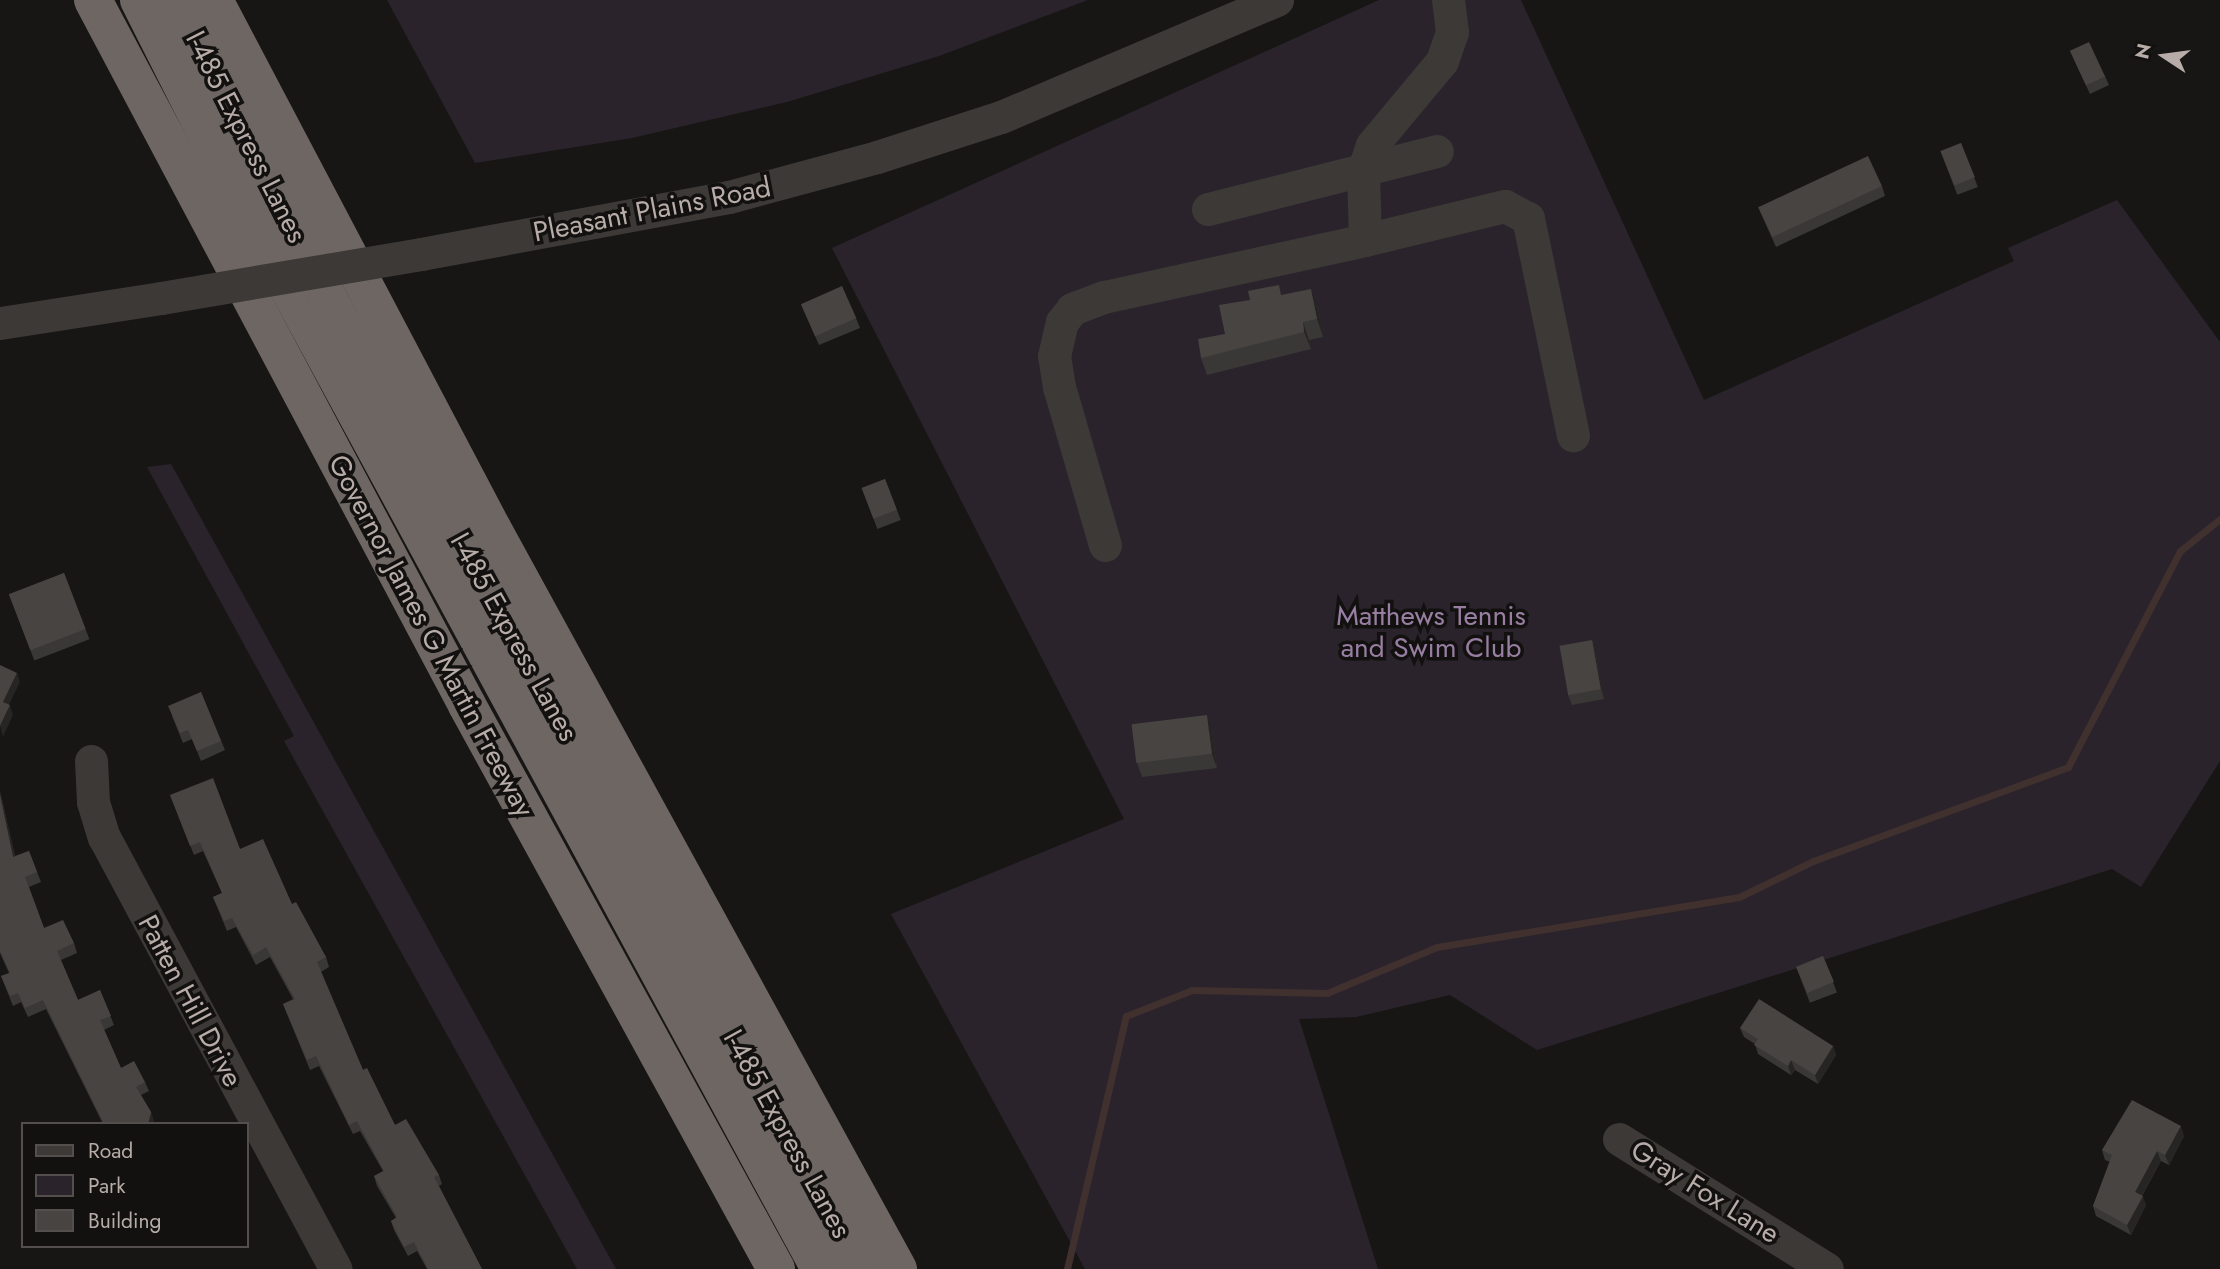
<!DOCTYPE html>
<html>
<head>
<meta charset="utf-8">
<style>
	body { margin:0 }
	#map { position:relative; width:2220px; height:1269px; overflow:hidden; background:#171615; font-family:Jost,sans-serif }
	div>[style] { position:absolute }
	.green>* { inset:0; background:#2a232c }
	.stream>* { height:7px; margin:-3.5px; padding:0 3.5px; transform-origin:3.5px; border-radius:3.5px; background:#40302e }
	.minor>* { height:33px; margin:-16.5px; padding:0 16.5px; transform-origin:16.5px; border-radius:16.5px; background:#3c3936 }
	.highway>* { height:38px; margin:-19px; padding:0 19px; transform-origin:19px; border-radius:19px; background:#6d6662 }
	.minor-bridge>* { height:33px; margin:-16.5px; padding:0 16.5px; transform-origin:16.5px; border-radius:16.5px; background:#3c3936 }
	.wall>* { inset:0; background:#3a3836; transform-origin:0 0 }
	.shaded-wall>* { inset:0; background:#272523 }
	.building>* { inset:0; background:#484442; transform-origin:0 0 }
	span { translate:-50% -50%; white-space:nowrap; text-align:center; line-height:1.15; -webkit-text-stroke:7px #121110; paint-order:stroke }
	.street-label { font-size:28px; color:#b7aca7 }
	.park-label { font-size:28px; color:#987ea2 }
	.legend { position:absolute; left:21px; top:1122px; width:228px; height:126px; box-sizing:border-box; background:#121110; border:2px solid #544f4c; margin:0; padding:9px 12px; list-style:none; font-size:21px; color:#b7aca7 }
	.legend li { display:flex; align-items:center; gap:14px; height:35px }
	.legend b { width:35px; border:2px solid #544f4c }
	.north { position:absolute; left:2129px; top:21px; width:70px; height:70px; -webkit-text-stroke:5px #121110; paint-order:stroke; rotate:283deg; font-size:19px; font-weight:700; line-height:28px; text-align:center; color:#b7aca7 }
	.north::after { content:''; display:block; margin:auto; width:24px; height:32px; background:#b7aca7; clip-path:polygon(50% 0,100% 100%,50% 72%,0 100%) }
</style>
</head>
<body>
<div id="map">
	<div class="green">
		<div style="clip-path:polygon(387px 0,1088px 0,939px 56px,787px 102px,632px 138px,475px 163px)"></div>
		<div style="clip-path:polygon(1379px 0,1521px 0,1704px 400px,2014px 261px,2008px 248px,2117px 200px,2220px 342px,2220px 761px,2141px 887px,2112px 869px,1537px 1050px,1450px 995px,1356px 1017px,1299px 1019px,1378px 1269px,1085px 1269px,891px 914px,1124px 819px,832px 248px)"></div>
		<div style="clip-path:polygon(171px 464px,616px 1269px,577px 1269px,284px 741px,294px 736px,147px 467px)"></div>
	</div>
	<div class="stream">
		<div style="left:1067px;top:1269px;width:260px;rotate:-76.9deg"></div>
		<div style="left:1126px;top:1016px;width:71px;rotate:-21.5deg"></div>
		<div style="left:1192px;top:990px;width:135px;rotate:1.3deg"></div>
		<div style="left:1327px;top:993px;width:119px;rotate:-22.7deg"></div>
		<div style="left:1437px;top:947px;width:306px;rotate:-9.4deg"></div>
		<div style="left:1739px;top:897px;width:82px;rotate:-25.9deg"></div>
		<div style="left:1813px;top:861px;width:272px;rotate:-20.2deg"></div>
		<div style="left:2068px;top:767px;width:243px;rotate:-62.6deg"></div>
		<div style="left:2180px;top:551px;width:51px;rotate:-38.7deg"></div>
	</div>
	<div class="minor">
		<div style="left:1208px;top:209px;width:236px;rotate:-14.2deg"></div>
		<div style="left:1365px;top:240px;width:144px;rotate:-13.7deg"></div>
		<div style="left:1505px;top:206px;width:26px;rotate:28deg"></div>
		<div style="left:1528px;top:218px;width:222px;rotate:78.3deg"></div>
		<div style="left:421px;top:254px;width:313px;rotate:-10.5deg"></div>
		<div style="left:729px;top:197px;width:153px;rotate:-15.1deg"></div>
		<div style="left:877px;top:157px;width:130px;rotate:-17.9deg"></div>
		<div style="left:1001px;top:117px;width:300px;rotate:-23deg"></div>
		<div style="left:0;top:323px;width:163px;rotate:-8.8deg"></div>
		<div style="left:1105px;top:545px;width:165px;rotate:-106.2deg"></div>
		<div style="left:1059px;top:387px;width:31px;rotate:-99deg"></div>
		<div style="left:1054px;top:356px;width:35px;rotate:-77deg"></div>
		<div style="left:1062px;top:322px;width:16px;rotate:-52deg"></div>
		<div style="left:1072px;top:309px;width:34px;rotate:-21deg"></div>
		<div style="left:1104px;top:297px;width:267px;rotate:-12.3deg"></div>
		<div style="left:1365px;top:240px;width:68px;rotate:-91.7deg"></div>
		<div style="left:1363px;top:172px;width:28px;rotate:-72deg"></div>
		<div style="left:1372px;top:145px;width:109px;rotate:-50.2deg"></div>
		<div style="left:1442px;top:61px;width:31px;rotate:-71deg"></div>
		<div style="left:1452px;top:32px;width:32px;rotate:-97deg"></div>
		<div style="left:91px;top:761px;width:41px;rotate:87.2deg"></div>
		<div style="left:93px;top:802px;width:37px;rotate:73deg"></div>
		<div style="left:104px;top:837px;width:490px;rotate:61.8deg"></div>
		<div style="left:1619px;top:1139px;width:245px;rotate:32deg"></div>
	</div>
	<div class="highway">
		<div style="left:93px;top:0;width:798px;rotate:62.05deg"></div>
		<div style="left:467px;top:705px;width:643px;rotate:61.28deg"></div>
		<div style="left:139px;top:0;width:194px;rotate:63.3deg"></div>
		<div style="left:226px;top:173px;width:1247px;rotate:61.54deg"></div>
		<div style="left:175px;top:0;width:335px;rotate:62.8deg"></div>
		<div style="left:328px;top:298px;width:1108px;rotate:61.24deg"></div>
		<div style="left:214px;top:0;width:597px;rotate:62.23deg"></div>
		<div style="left:492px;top:528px;width:845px;rotate:61.28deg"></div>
	</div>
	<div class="minor-bridge">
		<div style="left:161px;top:298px;width:264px;rotate:-9.6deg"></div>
	</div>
	<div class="wall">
		<div style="clip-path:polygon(2070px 51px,2105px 76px,2109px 85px,2090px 94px)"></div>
		<div style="left:1961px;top:143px;width:47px;height:22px;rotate:69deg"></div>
		<div style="clip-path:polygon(1882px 186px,1885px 196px,1776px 247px,1758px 207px)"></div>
		<div style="clip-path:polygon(1283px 295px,1318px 306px,1323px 337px,1309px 340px,1311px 349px,1207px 375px,1201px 358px)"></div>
		<div style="clip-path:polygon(802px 306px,856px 318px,860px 328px,819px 345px)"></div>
		<div style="left:885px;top:479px;width:44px;height:25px;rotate:69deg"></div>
		<div style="left:64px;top:573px;width:71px;height:59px;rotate:69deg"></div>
		<div style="clip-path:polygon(1592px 640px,1595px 650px,1604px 699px,1572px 705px,1568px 695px)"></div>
		<div style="clip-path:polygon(201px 692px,225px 750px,201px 761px,192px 739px,183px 743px,172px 716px)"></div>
		<div style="clip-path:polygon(1212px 729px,1217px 768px,1142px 777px,1137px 763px)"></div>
		<div style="clip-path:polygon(0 791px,15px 856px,29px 851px,41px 882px,29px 887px,44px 928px,74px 943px,77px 953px,61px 960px,78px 1000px,100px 990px,114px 1025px,104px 1030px,121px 1068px,145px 1082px,149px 1091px,141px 1095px,151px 1112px,154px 1122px,154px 1124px,103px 1124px,46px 1009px,28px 1017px,21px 1002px,13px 1006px,1px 976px,9px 973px,0 953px)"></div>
		<div style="clip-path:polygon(170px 795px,240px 849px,292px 904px,326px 957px,329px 967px,321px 972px,363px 1070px,395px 1125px,439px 1175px,442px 1184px,439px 1186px,482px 1269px,427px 1269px,417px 1251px,408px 1256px,394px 1230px,391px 1221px,396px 1218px,377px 1186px,374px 1176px,383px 1171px,360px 1131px,353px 1134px,319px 1066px,310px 1070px,283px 1004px,293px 999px,270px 957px,256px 965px,236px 927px,227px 931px,213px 897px,222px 893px,203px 851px,194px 855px)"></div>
		<div style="left:1823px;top:956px;width:39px;height:29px;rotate:69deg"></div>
		<div style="clip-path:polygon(1740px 1028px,1833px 1046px,1836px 1055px,1818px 1084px,1795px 1070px,1791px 1075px,1758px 1054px,1755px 1044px,1744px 1037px)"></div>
		<div style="clip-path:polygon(2184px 1136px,2169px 1165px,2161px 1161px,2142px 1196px,2146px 1205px,2131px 1235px,2096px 1216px,2093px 1206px,2110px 1162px,2105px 1160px,2102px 1150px)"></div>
	</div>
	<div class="shaded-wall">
		<div style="clip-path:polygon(1311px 289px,1318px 306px,1323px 337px,1317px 319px)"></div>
		<div style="clip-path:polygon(1303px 322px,1309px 340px,1311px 349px,1304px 332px)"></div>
		<div style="clip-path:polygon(1592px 640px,1595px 650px,1604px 699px,1601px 689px)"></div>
		<div style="clip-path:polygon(17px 673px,20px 682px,6px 711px,3px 702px)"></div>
		<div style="clip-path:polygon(10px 705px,13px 715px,3px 737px,0 726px)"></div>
		<div style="clip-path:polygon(1207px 715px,1212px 729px,1217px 768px,1212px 754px)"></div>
		<div style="clip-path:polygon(0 791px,1px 794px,17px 866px,13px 857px,0 795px)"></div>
		<div style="clip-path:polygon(1833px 1046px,1836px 1055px,1818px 1084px,1815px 1075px)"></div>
		<div style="clip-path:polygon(1791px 1060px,1795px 1070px,1791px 1075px,1788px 1066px)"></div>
		<div style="clip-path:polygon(151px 1112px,154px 1122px,154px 1124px,148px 1124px)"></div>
		<div style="clip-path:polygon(2181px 1126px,2184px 1136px,2169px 1165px,2165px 1155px)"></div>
		<div style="clip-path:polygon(2157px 1151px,2161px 1161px,2138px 1202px,2135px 1192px)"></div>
		<div style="clip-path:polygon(2143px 1196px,2146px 1205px,2131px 1235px,2127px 1225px)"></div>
	</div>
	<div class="building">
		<div style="left:2089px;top:42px;width:38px;height:21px;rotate:65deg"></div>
		<div style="left:1961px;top:143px;width:37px;height:22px;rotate:68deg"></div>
		<div style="left:1868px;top:156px;width:33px;height:121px;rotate:65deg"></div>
		<div style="clip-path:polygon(1279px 285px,1281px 295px,1311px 289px,1317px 319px,1303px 322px,1304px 332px,1201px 358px,1198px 339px,1225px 334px,1219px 305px,1250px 300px,1248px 291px)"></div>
		<div style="left:842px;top:286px;width:35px;height:45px;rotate:66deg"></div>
		<div style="left:885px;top:479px;width:33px;height:25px;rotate:69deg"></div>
		<div style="left:64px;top:573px;width:60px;height:59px;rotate:69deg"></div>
		<div style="left:1592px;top:640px;width:50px;height:33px;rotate:80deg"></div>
		<div style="clip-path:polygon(0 665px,17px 673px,3px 702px,10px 705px,0 726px)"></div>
		<div style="clip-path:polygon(201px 692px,221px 741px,197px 751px,188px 730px,180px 733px,168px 706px)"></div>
		<div style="left:1207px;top:715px;width:39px;height:76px;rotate:83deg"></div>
		<div style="clip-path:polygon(213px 778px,240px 849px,263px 839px,292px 904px,296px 902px,326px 957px,317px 962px,363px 1070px,367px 1068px,395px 1125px,406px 1119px,439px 1175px,434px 1177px,482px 1269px,428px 1269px,414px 1242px,404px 1247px,391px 1221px,397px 1217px,374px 1176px,384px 1171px,357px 1121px,349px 1125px,316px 1056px,307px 1060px,283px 1004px,295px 999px,266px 947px,253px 955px,232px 918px,224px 921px,213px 897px,222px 893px,200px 842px,190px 846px,170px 795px)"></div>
		<div style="clip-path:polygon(0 795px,13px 857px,29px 851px,37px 872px,25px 877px,44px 928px,63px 920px,74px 943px,57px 951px,78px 1000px,100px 990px,111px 1016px,100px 1020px,121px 1068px,134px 1061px,145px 1082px,136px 1087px,151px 1112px,148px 1124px,104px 1124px,43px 1000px,25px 1008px,18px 993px,10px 996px,1px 976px,10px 973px,0 951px)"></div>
		<div style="left:1823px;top:956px;width:28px;height:29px;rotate:67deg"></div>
		<div style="clip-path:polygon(1759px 999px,1833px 1046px,1815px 1075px,1791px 1060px,1788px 1066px,1754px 1045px,1758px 1039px,1740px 1028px)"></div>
		<div style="clip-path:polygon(2132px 1100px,2181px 1126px,2165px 1155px,2157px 1151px,2135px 1192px,2143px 1196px,2127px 1225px,2093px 1206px,2112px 1155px,2102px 1150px)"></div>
	</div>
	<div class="street-label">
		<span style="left:246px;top:137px;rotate:63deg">I-485 Express Lanes</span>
		<span style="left:652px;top:210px;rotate:-11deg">Pleasant Plains Road</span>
		<span style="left:431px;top:636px;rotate:62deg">Governor James G Martin Freeway</span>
		<span style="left:514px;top:637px;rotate:61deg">I-485 Express Lanes</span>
		<span style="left:190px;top:1001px;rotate:62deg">Patten Hill Drive</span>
		<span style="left:787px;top:1134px;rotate:61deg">I-485 Express Lanes</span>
		<span style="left:1705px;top:1192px;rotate:32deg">Gray Fox Lane</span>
	</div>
	<div class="park-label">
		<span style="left:1431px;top:632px">Matthews Tennis<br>and Swim Club</span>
	</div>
	<ul class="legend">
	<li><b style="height:9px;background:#3c3936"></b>Road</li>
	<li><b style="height:19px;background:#2a232c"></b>Park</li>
	<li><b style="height:19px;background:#484442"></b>Building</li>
	</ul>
	<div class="north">N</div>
</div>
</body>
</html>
